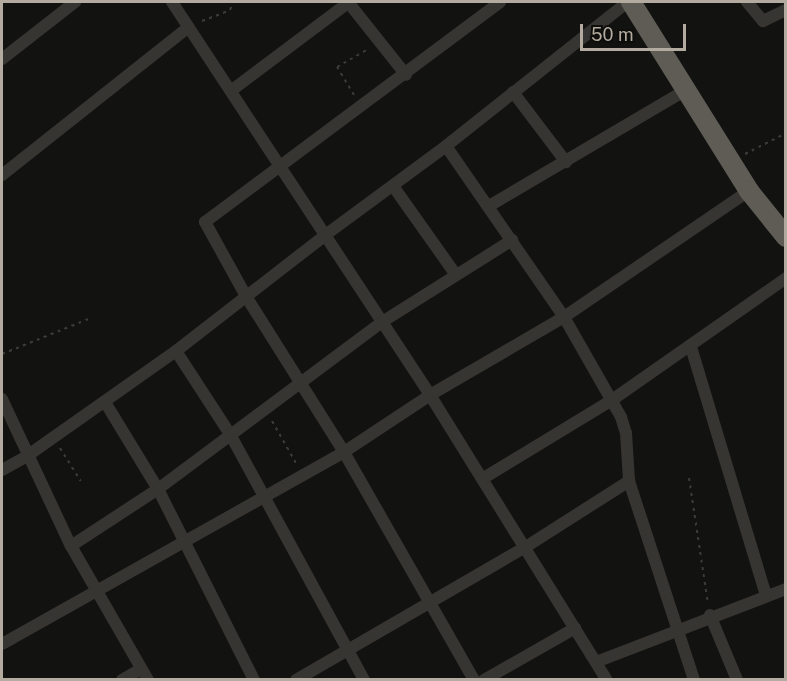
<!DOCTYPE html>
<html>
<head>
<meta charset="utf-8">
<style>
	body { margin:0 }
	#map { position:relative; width:787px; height:681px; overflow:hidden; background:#121210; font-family:"Public Sans",sans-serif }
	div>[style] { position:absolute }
	.path>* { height:2px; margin-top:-1px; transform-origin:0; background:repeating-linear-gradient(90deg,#3e3b37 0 3px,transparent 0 7.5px) }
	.minor>* { height:12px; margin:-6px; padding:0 6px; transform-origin:6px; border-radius:6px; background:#373531 }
	.trunk>* { height:20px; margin:-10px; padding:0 10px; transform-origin:10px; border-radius:10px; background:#5f5c55 }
	span { translate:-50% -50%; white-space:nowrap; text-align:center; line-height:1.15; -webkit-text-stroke:4.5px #0d0d0b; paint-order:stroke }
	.frame { position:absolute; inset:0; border:3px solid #b4aba0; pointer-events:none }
	.scale { position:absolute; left:580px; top:24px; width:106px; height:27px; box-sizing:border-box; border:3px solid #b4aba0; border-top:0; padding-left:8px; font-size:18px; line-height:21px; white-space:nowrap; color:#b4aba0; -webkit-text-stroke:4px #0d0d0b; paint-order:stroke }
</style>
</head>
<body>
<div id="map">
	<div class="path">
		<div style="left:202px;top:21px;width:30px;rotate:-21deg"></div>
		<div style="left:230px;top:10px;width:9px;rotate:-69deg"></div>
		<div style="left:354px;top:95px;width:33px;rotate:-121deg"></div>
		<div style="left:337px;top:67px;width:36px;rotate:-30deg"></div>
		<div style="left:745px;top:154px;width:46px;rotate:-27.1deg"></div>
		<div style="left:2px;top:354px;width:96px;rotate:-22deg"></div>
		<div style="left:272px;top:421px;width:48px;rotate:60.3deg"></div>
		<div style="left:60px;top:448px;width:39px;rotate:58deg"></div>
		<div style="left:689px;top:478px;width:126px;rotate:81.4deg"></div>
	</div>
	<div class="minor">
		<div style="left:172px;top:2px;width:470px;rotate:56.7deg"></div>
		<div style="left:430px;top:395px;width:335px;rotate:58.2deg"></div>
		<div style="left:348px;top:2px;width:93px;rotate:51.5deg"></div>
		<div style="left:747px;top:2px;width:25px;rotate:50deg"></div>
		<div style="left:763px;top:21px;width:25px;rotate:-26deg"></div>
		<div style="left:2px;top:59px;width:93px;rotate:-38deg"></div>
		<div style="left:232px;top:90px;width:145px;rotate:-36.9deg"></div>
		<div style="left:513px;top:92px;width:88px;rotate:52.9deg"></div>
		<div style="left:446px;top:146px;width:208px;rotate:55.4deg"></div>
		<div style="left:564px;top:317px;width:115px;rotate:60.3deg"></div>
		<div style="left:621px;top:417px;width:17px;rotate:73deg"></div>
		<div style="left:626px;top:433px;width:48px;rotate:86.4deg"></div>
		<div style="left:629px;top:481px;width:209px;rotate:71.9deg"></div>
		<div style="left:2px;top:175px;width:238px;rotate:-38.4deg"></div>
		<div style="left:393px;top:186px;width:109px;rotate:54.7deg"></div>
		<div style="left:489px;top:206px;width:229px;rotate:-30.5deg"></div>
		<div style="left:691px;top:347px;width:259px;rotate:73.2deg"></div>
		<div style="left:176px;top:351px;width:99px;rotate:57deg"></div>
		<div style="left:230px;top:434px;width:280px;rotate:61.4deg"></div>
		<div style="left:2px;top:399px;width:162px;rotate:64.9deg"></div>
		<div style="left:71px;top:546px;width:155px;rotate:60.1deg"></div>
		<div style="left:105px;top:402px;width:102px;rotate:58.7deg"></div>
		<div style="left:158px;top:489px;width:214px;rotate:63.3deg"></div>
		<div style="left:2px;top:470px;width:29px;rotate:-29deg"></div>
		<div style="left:27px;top:456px;width:182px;rotate:-35.2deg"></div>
		<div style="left:176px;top:351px;width:187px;rotate:-37.8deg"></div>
		<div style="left:324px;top:236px;width:152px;rotate:-36.4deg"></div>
		<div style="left:446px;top:146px;width:232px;rotate:-38.4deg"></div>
		<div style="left:482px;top:479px;width:152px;rotate:-31.3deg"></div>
		<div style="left:612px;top:400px;width:213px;rotate:-35deg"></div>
		<div style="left:71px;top:546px;width:104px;rotate:-33.2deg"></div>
		<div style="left:158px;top:489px;width:279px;rotate:-36.7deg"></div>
		<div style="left:382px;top:322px;width:154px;rotate:-32.2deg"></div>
		<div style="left:710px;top:615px;width:70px;rotate:67.4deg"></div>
		<div style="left:2px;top:644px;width:392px;rotate:-29.3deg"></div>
		<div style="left:344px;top:452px;width:103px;rotate:-33.5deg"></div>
		<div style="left:430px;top:395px;width:155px;rotate:-30.2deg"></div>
		<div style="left:564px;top:317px;width:224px;rotate:-34.3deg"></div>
		<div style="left:596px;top:662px;width:204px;rotate:-21deg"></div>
		<div style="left:122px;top:680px;width:22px;rotate:-30deg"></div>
		<div style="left:296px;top:680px;width:263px;rotate:-30.1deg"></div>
		<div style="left:524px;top:548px;width:125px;rotate:-32.5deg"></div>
		<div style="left:474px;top:680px;width:262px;rotate:-119.7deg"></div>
		<div style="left:344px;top:452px;width:182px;rotate:-122.2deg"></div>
		<div style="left:247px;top:298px;width:87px;rotate:-118.9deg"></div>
		<div style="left:205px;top:222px;width:368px;rotate:-36.7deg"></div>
		<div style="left:484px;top:680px;width:105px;rotate:-29.7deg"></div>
	</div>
	<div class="trunk">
		<div style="left:631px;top:2px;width:223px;rotate:58deg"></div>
		<div style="left:749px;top:191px;width:59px;rotate:51.2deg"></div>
	</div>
	<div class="frame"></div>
	<div class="scale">50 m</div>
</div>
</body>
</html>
